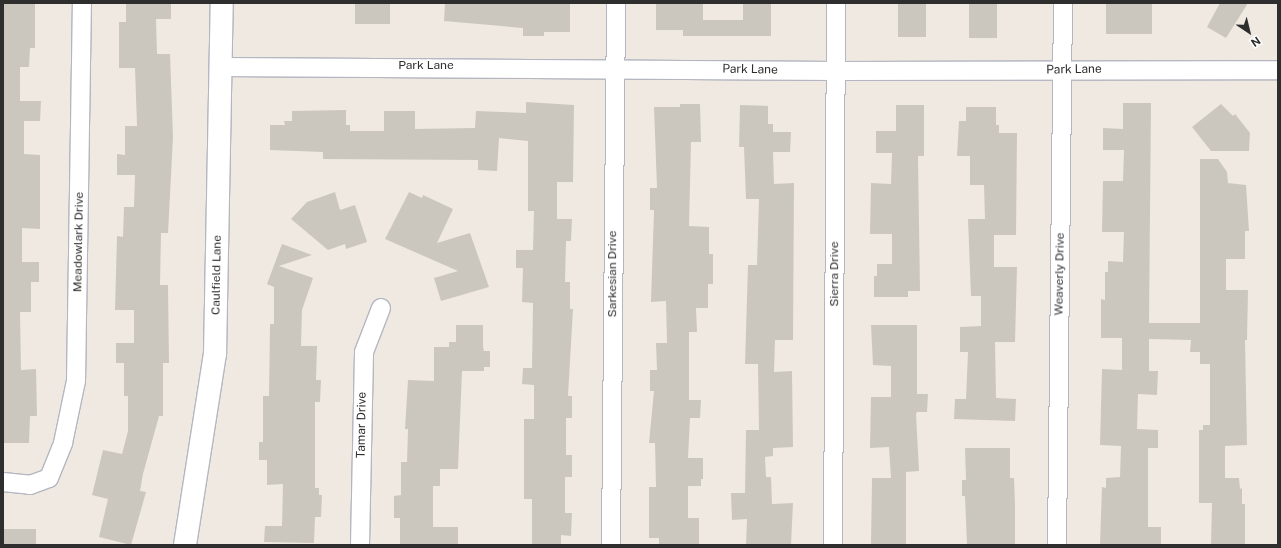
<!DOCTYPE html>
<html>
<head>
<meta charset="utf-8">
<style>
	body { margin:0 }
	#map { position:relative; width:1281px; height:548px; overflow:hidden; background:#efe9e1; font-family:"Public Sans",sans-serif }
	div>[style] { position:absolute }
	.building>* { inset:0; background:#cbc7bf; transform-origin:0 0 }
	.roads { filter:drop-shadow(1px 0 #b4b7c1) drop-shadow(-1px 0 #b4b7c1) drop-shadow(0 1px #b4b7c1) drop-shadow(0 -1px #b4b7c1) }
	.street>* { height:18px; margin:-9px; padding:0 9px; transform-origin:9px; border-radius:9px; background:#fff }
	.secondary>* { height:22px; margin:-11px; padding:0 11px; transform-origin:11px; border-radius:11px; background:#fff }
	span { translate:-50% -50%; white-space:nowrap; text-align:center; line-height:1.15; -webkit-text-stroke:3px #fff; paint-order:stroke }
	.street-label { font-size:12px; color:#2e2e2e }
	.frame { position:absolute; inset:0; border:4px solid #2e2e2e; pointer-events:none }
	.north { position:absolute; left:1229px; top:12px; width:40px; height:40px; -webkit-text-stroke:3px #fff; paint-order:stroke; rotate:145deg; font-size:11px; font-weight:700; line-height:16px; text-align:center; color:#2e2e2e }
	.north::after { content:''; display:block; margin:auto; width:14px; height:18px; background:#2e2e2e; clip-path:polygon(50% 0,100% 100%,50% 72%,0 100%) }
</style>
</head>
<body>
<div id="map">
	<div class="building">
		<div style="clip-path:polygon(3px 3px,35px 3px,35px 48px,30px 48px,29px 67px,20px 67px,20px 101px,41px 101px,40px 121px,24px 121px,24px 154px,40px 155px,40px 229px,22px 228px,22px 262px,39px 262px,39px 282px,31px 282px,31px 312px,20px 312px,21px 370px,36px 369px,37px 416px,30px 416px,29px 443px,3px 443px)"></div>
		<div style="clip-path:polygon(126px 3px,171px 3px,171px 19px,156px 19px,157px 54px,170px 54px,173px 137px,168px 233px,161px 233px,160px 285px,168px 285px,169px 363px,163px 363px,163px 416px,159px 416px,143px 474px,140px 491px,146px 492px,131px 545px,99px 537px,108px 499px,92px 495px,103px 450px,122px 454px,128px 431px,128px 396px,124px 396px,124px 363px,116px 363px,116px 343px,134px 343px,134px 310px,115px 310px,117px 236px,123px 237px,124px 207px,134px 207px,135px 175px,117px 175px,117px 154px,125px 155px,125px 126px,137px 126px,135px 68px,119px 68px,119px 22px,126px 22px)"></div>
		<div style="left:355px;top:3px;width:35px;height:21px"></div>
		<div style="clip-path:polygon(445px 3px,570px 3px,570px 32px,544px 32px,544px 36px,523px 36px,523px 28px,444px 21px)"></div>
		<div style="clip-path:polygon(656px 3px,703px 3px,703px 20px,743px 20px,743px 3px,771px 3px,771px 36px,683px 36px,683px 30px,656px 30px)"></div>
		<div style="left:898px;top:3px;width:28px;height:34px"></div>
		<div style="left:969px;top:3px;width:28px;height:35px"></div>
		<div style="left:1106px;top:3px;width:46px;height:31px"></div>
		<div style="clip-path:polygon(1220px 3px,1248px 3px,1226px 38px,1207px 27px)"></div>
		<div style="clip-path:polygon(526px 102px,574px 105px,573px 182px,557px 182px,557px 219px,572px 219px,571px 241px,566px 241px,565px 282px,570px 282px,570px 309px,573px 309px,568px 396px,572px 396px,572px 418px,566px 418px,566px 455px,572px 455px,572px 477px,565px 477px,565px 513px,572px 513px,571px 536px,561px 535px,561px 545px,532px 545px,532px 499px,524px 499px,524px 419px,534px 419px,534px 385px,522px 384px,523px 368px,532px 368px,533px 303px,522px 302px,523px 268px,516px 268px,516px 250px,533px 250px,534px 211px,528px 211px,528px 141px,499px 138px,497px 171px,478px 170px,478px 160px,323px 159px,323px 152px,270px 150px,270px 125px,285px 125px,284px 121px,292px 121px,292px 111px,346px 110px,346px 125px,350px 125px,350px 131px,384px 131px,384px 111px,415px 111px,415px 129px,475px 128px,476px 111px,526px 113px)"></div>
		<div style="clip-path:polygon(1123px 103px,1151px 103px,1149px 323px,1200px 323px,1200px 159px,1218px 159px,1227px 172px,1228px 183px,1246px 185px,1249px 231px,1245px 231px,1245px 259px,1226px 259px,1226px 290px,1248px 290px,1247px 340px,1245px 340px,1247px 445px,1225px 446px,1225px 478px,1239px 478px,1240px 489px,1242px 488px,1242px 504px,1245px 504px,1245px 545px,1211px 545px,1212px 503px,1199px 503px,1199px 430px,1203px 430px,1203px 425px,1210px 425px,1210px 364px,1200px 364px,1200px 352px,1190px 352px,1191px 340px,1149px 339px,1149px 371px,1158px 371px,1157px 395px,1138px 394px,1137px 429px,1158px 430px,1158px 448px,1148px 448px,1148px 527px,1161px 527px,1161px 545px,1100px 545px,1102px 487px,1106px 488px,1106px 478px,1120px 477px,1121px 446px,1100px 445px,1102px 369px,1122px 370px,1122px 338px,1101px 338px,1101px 299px,1105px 300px,1105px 272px,1108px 272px,1108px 261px,1123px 262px,1124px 232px,1102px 232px,1103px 181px,1123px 181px,1124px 150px,1103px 150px,1103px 128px,1123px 129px)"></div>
		<div style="clip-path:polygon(680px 104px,700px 104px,701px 142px,691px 142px,689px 226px,709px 227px,709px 254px,713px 254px,713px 284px,708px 284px,708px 308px,696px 308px,697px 332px,689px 332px,689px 400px,701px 400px,700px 418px,690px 418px,688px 458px,703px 458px,703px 479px,701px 479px,701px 486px,688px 486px,688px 518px,699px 518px,699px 545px,659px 545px,659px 538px,649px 538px,649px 487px,656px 487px,655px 443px,649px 443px,654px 391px,650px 391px,650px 370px,657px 370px,656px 343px,667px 343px,666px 301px,651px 302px,654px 210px,650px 210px,650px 188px,657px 188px,654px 107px,680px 107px)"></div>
		<div style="clip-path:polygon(1221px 104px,1233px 116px,1235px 114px,1250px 133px,1249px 151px,1211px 151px,1192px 127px)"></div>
		<div style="clip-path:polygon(740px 105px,768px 106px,768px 124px,773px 124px,773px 132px,791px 132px,790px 152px,773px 152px,774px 184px,794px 183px,793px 340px,775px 340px,774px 372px,792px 371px,793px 447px,773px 448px,773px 456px,765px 457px,766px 477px,771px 477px,772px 504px,793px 503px,791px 545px,746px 545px,747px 519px,732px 520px,731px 493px,745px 493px,746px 430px,759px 430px,758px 364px,745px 364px,748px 265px,757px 265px,759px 199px,746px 199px,744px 147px,739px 147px)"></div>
		<div style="clip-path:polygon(896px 105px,924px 105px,924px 156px,918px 156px,920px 291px,908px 291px,908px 297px,874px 297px,874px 276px,877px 276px,877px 264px,892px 264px,892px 234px,870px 234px,871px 183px,891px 184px,892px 153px,876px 153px,876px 131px,896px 131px)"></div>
		<div style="clip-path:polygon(966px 107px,996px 107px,996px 125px,999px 125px,999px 133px,1017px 133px,1016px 235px,994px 235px,994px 267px,1017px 267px,1015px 342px,995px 342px,996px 398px,1016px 399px,1015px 421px,954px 419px,955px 399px,966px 399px,968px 352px,960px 352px,960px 327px,981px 326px,981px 296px,971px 296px,968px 219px,985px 219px,984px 185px,970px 185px,970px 156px,957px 156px,959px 121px,966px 121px)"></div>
		<div style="clip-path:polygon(335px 192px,340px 210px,355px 205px,367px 242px,346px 249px,345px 244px,328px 250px,291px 219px,307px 202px)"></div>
		<div style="clip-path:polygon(409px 192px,422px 198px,423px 195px,453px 209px,437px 243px,470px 233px,489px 287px,441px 301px,434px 278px,458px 271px,385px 239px)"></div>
		<div style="clip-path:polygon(282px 244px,312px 255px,279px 266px,313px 278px,302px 310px,301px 346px,317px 346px,316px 380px,321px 380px,320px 402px,315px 402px,315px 488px,319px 488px,319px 495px,322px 495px,321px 517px,315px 517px,314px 543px,264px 542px,265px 526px,282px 526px,283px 484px,267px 485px,267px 460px,259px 460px,259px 442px,263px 442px,263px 396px,269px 396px,270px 324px,274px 324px,274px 287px,267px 284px)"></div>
		<div style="clip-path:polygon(456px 325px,483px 325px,483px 347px,484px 351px,490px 351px,490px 367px,484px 367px,484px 371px,462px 371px,458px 469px,440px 469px,440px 486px,433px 486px,433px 527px,458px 527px,458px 544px,400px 544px,400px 518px,394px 518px,394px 496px,401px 495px,401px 462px,407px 462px,408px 429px,405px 429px,408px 380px,434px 381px,434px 347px,449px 347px,449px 342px,456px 342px)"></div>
		<div style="clip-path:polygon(871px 325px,917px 325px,917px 394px,928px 394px,927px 412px,917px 412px,916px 414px,919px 471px,906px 472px,906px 545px,871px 545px,872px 478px,891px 478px,889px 447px,870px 448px,871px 397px,891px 397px,891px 366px,873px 365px)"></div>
		<div style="clip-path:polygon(965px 448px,1010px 448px,1010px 478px,1014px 478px,1015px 505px,1015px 545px,967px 545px,965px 496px,962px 496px,962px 480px,966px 480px)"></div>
		<div style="left:3px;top:529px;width:33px;height:16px"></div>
	</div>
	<div class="roads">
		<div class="street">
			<div style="left:221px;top:67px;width:615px;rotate:0.37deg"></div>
			<div style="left:836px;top:71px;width:442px;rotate:-0.1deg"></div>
			<div style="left:3px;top:482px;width:27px;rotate:6deg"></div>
			<div style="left:30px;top:485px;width:20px;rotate:-20deg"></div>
			<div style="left:49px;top:478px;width:38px;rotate:-68deg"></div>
			<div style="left:63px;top:443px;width:63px;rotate:-78.2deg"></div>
			<div style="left:76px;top:381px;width:378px;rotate:-89.1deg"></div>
			<div style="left:360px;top:545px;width:193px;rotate:-88.8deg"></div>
			<div style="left:364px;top:352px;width:47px;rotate:-68.9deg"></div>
			<div style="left:611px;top:545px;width:542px;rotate:-89.47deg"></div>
			<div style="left:833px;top:545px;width:542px;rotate:-89.68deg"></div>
			<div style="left:1057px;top:545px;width:542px;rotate:-89.37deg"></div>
		</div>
		<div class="secondary">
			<div style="left:185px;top:545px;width:193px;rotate:-81.1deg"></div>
			<div style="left:215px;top:354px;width:351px;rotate:-88.9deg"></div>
		</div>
	</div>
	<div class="street-label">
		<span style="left:426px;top:66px">Park Lane</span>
		<span style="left:750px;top:70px;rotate:1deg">Park Lane</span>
		<span style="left:1074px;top:70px;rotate:-1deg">Park Lane</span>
		<span style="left:79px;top:242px;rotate:-89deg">Meadowlark Drive</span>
		<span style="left:613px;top:274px;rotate:-90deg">Sarkesian Drive</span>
		<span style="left:835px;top:274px;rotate:-90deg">Sierra Drive</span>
		<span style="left:1060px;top:274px;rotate:-89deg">Weaverly Drive</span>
		<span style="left:217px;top:275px;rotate:-89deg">Caulfield Lane</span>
		<span style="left:362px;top:425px;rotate:-89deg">Tamar Drive</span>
	</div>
	<div class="frame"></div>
	<div class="north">N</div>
</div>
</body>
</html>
